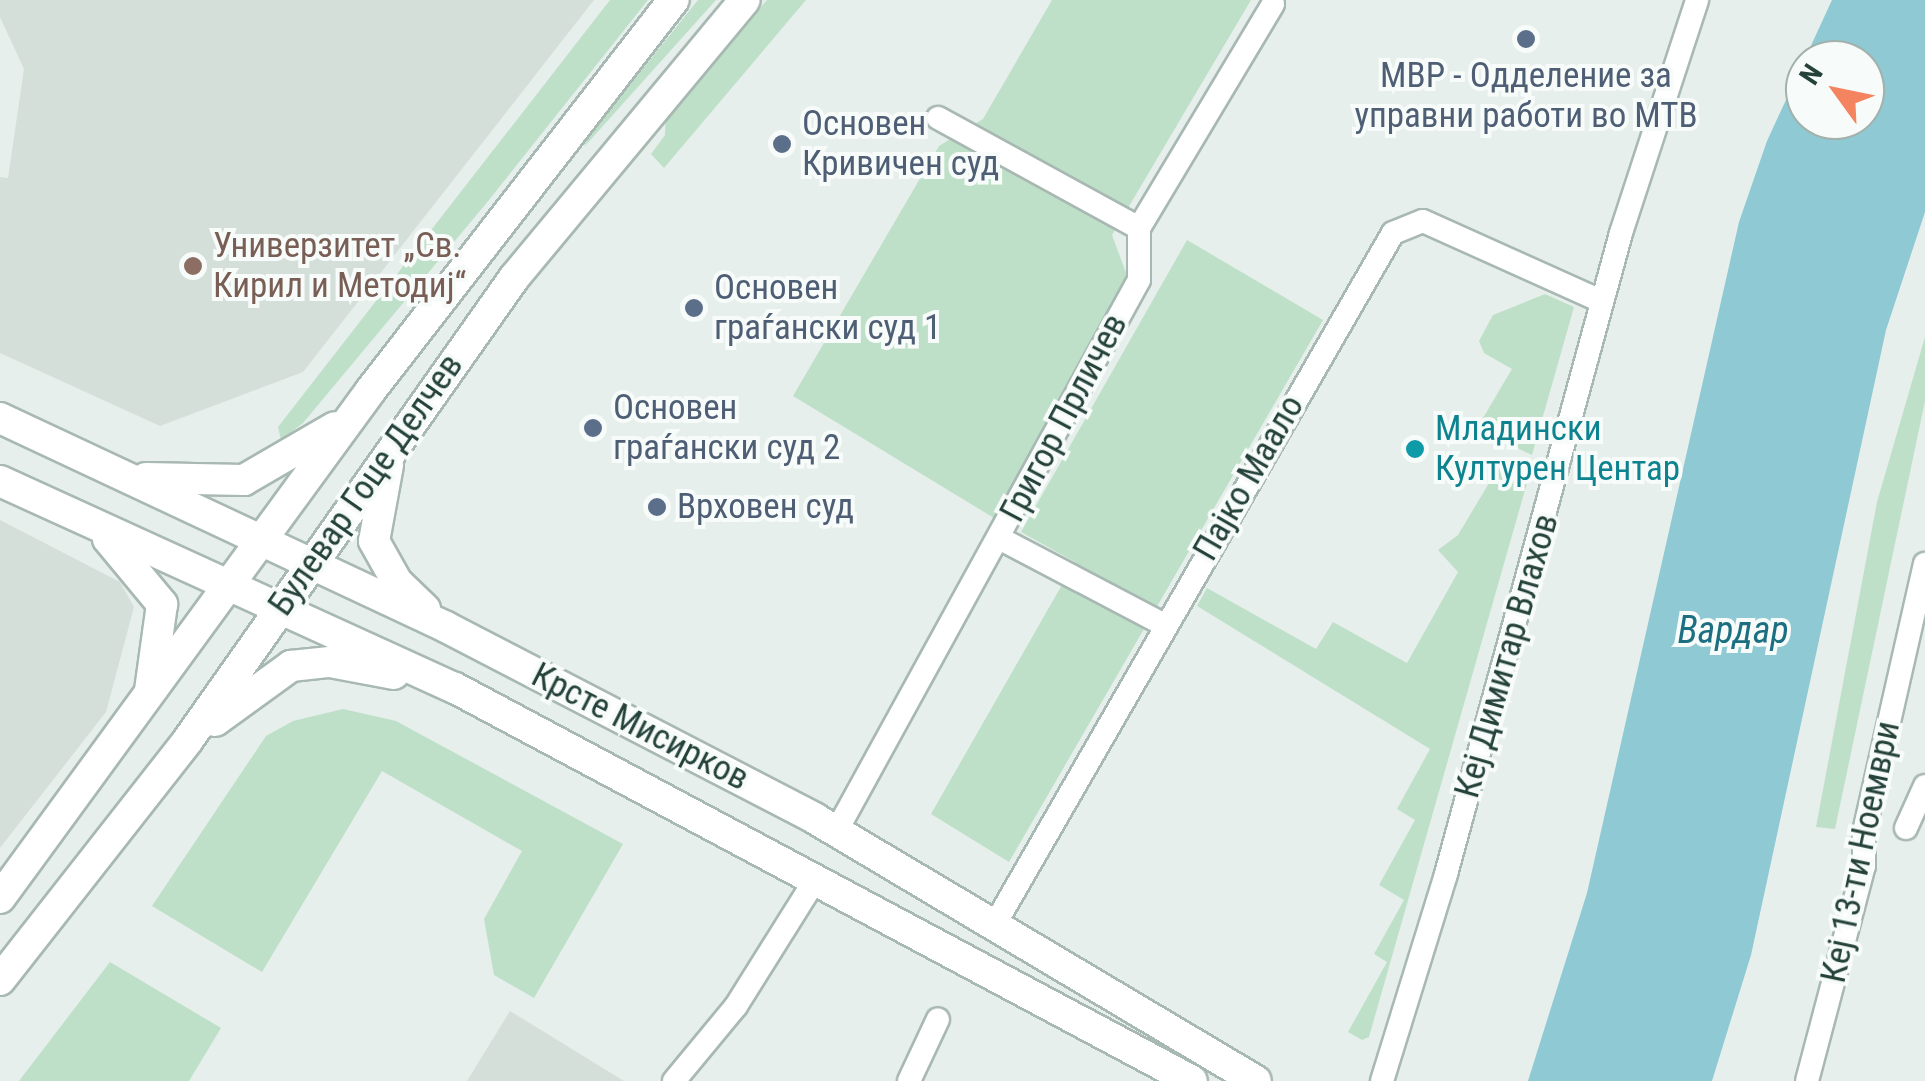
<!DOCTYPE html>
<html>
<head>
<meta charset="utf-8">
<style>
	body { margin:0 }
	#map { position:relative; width:1925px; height:1081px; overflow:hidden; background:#e6efeb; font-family:"Roboto Condensed",sans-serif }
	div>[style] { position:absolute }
	.built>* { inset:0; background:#d4dfda }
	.green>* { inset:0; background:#bfe0c8 }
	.water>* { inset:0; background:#8ec9d4 }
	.roads { filter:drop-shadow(2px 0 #a8b8b2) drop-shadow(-2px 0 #a8b8b2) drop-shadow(0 2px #a8b8b2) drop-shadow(0 -2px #a8b8b2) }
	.street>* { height:22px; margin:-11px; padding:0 11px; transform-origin:11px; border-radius:11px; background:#fff }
	.secondary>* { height:30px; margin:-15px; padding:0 15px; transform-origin:15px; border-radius:15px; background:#fff }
	.dots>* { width:28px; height:28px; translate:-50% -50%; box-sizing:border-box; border:5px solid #f7fbf9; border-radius:50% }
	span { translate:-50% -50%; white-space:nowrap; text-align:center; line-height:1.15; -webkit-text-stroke:8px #f7fbf9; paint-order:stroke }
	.service-label { font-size:35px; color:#4e5e75 }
	.left { translate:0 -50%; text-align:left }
	.education-label { font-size:35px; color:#785e54 }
	.street-label { font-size:35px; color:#24423a }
	.culture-label { font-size:35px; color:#0d838f }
	.water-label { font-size:38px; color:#1c6f80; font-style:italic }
	.north { position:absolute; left:1785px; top:40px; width:100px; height:100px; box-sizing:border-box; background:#f7fbf9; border:2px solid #a3b1ad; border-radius:50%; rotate:303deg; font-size:28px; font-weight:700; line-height:40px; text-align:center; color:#24423a }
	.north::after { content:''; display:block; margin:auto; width:35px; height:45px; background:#f4845f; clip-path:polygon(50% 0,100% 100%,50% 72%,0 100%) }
</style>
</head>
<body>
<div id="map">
	<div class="built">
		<div style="clip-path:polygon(0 0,594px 0,303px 372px,160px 426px,0 353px,0 177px,8px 178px,24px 69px,0 17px)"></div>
		<div style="clip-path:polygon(0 520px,120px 582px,134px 607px,106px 712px,0 848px)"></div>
		<div style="clip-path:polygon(510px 1011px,624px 1081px,467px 1081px)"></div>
	</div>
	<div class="green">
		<div style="clip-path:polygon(610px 0,648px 0,489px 200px,303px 423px,281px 440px,278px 427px)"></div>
		<div style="clip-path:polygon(698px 0,716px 0,584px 147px,587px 138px)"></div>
		<div style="clip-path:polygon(767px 0,806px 0,664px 168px,651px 154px,665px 135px,666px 115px)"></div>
		<div style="clip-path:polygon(1052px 0,1251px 0,1112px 235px,1128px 278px,994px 518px,793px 396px,939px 146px,983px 119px)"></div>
		<div style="clip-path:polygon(1187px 240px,1323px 320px,1009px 862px,931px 814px,1075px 562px,1021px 532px)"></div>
		<div style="clip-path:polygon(1545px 294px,1574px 307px,1532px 455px,1488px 434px,1480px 423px,1512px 369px,1484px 353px,1479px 341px,1493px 315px)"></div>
		<div style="clip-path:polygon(1925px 337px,1925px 401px,1835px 829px,1816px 827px,1877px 502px)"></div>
		<div style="clip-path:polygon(1501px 463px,1529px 476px,1369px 1037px,1362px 1040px,1348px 1032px,1387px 962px,1374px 954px,1404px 900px,1379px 885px,1415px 820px,1397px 809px,1430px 749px,1197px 606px,1207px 588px,1316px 649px,1333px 622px,1407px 663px,1458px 572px,1438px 550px,1458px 535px)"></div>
		<div style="clip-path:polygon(343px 709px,396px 721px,623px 844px,534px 998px,494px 975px,484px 919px,522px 851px,382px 771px,262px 972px,152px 906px,266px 736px,293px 721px)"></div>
		<div style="clip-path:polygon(110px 962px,221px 1028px,189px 1081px,19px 1081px)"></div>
	</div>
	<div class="water">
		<div style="clip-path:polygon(evenodd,1832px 0,1925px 0,1925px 212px,1886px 330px,1751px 955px,1712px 1081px,1528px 1081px,1587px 893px,1739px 222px,1767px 141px,1832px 0,1805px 60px,1865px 60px,1865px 120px,1805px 120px,1805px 60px)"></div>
	</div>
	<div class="roads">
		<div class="street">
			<div style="left:938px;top:118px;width:229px;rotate:28.7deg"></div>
			<div style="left:999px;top:538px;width:187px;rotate:27.7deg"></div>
			<div style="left:1906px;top:828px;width:46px;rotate:-65.7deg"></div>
			<div style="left:837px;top:830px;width:627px;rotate:-61.23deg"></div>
			<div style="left:1139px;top:280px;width:52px;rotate:-90deg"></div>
			<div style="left:1139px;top:228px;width:261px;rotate:-59.1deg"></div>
			<div style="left:995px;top:924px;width:797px;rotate:-60.06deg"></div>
			<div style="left:1393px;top:233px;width:32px;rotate:-22deg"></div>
			<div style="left:1423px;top:221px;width:195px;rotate:24.2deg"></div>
			<div style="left:674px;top:1081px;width:97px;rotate:-50.4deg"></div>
			<div style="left:736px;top:1006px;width:152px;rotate:-57.9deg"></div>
			<div style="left:909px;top:1081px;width:68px;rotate:-64.9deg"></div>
			<div style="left:1382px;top:1081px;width:217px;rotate:-72.8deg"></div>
			<div style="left:1446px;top:874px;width:664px;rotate:-74.73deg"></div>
			<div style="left:1621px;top:233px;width:245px;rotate:-71.9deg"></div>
			<div style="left:1807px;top:1081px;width:222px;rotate:-75.2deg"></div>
			<div style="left:1864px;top:866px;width:34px;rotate:-90deg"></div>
			<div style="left:1864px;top:832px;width:275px;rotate:-77.2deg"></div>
		</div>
		<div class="secondary">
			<div style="left:0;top:418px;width:493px;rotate:25.1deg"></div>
			<div style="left:446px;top:627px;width:415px;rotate:27.4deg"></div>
			<div style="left:814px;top:818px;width:514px;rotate:30.75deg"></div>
			<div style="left:388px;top:465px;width:77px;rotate:100.4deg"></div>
			<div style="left:374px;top:541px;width:47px;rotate:60.7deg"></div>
			<div style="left:397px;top:582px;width:39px;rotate:44deg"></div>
			<div style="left:146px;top:478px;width:98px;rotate:1.2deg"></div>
			<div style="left:244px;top:480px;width:105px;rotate:-30.2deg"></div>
			<div style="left:0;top:481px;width:500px;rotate:24.5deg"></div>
			<div style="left:455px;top:688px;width:835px;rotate:28.07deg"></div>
			<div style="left:108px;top:539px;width:85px;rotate:50.3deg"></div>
			<div style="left:162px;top:604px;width:88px;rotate:97.9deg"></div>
			<div style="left:215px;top:721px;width:94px;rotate:-35.9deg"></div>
			<div style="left:291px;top:666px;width:39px;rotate:-6deg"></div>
			<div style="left:330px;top:662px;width:65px;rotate:10.6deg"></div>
			<div style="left:0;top:898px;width:629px;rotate:-53.86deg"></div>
			<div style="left:371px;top:390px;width:494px;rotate:-52.2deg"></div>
			<div style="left:0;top:980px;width:305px;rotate:-51.9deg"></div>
			<div style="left:188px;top:740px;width:565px;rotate:-54.79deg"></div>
			<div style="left:514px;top:278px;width:361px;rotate:-50.3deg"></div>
		</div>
	</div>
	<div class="dots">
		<div style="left:1526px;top:39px;background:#5c6f8a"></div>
		<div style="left:782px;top:144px;background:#5c6f8a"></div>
		<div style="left:193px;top:266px;background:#8d6e63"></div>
		<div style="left:694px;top:308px;background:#5c6f8a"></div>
		<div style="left:593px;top:428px;background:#5c6f8a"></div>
		<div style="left:1415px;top:449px;background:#0f9aa8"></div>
		<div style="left:657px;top:507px;background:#5c6f8a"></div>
	</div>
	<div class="service-label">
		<span style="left:1526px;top:96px">МВР - Одделение за<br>управни работи во МТВ</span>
		<span class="left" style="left:802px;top:144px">Основен<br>Кривичен суд</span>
		<span class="left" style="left:714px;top:308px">Основен<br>граѓански суд 1</span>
		<span class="left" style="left:613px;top:428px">Основен<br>граѓански суд 2</span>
		<span class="left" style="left:677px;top:507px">Врховен суд</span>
	</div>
	<div class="education-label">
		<span class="left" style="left:213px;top:266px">Универзитет „Св.<br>Кирил и Методиј“</span>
	</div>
	<div class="street-label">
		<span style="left:1064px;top:418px;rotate:-62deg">Григор Прличев</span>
		<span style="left:1249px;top:478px;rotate:-60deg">Пајко Маало</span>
		<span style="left:366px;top:485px;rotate:-55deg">Булевар Гоце Делчев</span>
		<span style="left:1507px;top:656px;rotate:-74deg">Кеј Димитар Влахов</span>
		<span style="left:640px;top:727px;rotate:27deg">Крсте Мисирков</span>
		<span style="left:1861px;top:852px;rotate:-78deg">Кеј 13-ти Ноември</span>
	</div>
	<div class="culture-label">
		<span class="left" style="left:1435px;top:449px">Младински<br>Културен Центар</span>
	</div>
	<div class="water-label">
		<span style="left:1733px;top:631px">Вардар</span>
	</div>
	<div class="north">N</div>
</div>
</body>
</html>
